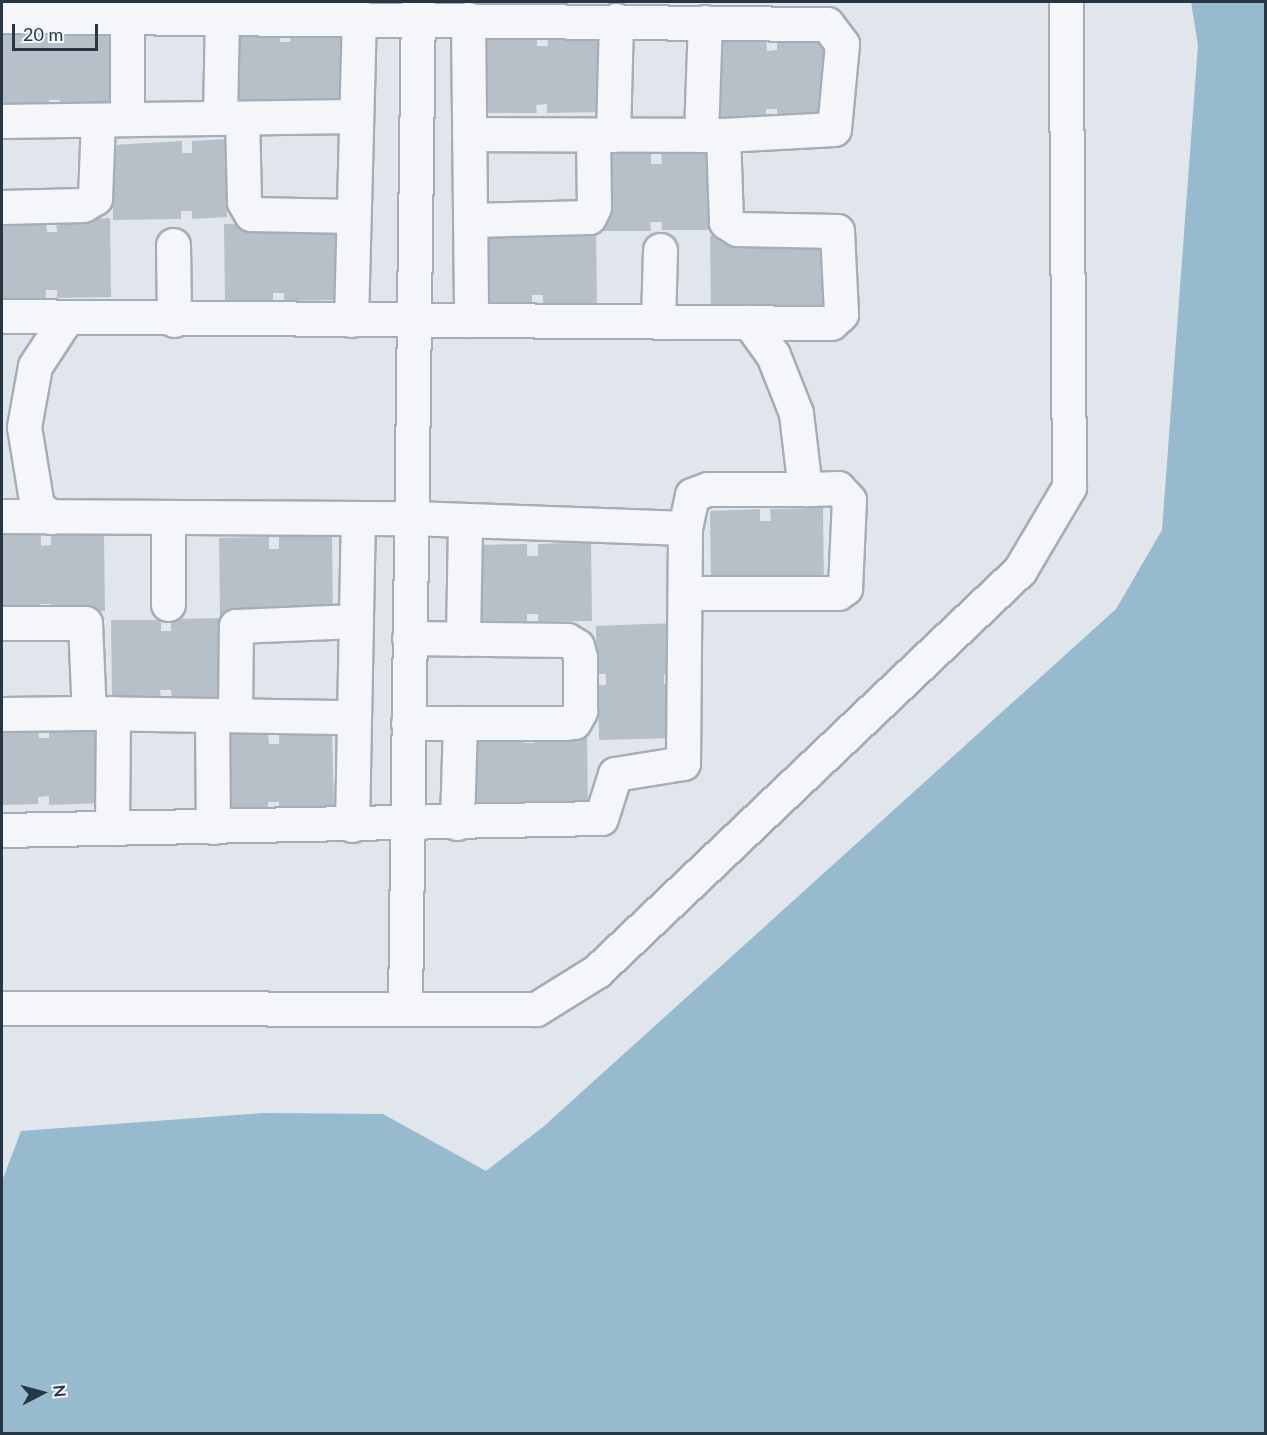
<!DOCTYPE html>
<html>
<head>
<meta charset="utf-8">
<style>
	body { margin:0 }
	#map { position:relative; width:1267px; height:1435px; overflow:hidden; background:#e0e6eb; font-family:Lato,sans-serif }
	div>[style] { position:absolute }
	.water>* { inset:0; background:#97bacf }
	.building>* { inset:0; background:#b7c0c9 }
	.roads { filter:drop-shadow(2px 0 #a5aeb6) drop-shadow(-2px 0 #a5aeb6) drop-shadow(0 2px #a5aeb6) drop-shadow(0 -2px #a5aeb6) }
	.street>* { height:33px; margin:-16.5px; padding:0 16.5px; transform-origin:16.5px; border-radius:16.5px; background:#f4f6f9 }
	span { translate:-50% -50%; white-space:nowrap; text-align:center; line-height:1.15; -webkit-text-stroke:5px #f0f5f8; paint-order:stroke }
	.frame { position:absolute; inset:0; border:3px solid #273645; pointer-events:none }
	.north { position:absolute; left:12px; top:1363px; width:60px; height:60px; -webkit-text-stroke:4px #f0f5f8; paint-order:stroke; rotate:84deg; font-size:16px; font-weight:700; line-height:24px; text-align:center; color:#273645 }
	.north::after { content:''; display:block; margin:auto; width:21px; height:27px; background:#273645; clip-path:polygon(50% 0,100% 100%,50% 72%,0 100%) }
	.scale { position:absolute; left:12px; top:24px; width:86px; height:27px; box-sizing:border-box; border:3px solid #273645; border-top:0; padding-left:8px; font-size:18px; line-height:21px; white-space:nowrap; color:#273645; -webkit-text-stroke:4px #f0f5f8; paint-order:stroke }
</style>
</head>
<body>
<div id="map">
	<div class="water">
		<div style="clip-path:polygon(1191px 2px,1265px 2px,1265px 1433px,2px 1433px,2px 1181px,21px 1131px,264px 1113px,383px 1114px,486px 1171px,543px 1127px,1116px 609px,1162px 530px,1198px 45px)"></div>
	</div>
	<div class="building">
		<div style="clip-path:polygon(113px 28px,114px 107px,60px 108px,60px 100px,49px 100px,49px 108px,2px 109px,2px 31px,49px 30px,49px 42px,60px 41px,60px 30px)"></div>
		<div style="clip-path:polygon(343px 29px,345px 108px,279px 101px,280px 109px,231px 110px,230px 32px,280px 30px,280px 42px,290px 42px,290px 30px)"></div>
		<div style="clip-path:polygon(600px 33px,602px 112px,547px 113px,547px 104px,536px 105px,537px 113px,488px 113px,487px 35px,537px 34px,537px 46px,548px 46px,547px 34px)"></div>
		<div style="clip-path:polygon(830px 37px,831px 116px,777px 117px,777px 109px,766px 109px,766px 117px,718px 118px,716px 40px,766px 38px,767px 51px,777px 50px,777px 38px)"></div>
		<div style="clip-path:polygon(228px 139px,227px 217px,192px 219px,192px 211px,181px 211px,181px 219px,113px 220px,113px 145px,182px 141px,182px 153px,192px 153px,192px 141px)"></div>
		<div style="clip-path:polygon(714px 151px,716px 230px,662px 230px,662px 222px,650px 222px,651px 231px,602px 231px,601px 153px,651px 152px,651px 164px,662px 164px,661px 152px)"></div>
		<div style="clip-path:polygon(110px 218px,111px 297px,57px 298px,57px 290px,46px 290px,46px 298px,2px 299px,2px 221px,46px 220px,47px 232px,57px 232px,56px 220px)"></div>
		<div style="clip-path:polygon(337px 221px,338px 300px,284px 301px,284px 293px,273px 293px,273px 301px,225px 302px,224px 224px,273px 223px,274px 234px,284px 234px,284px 223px)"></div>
		<div style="clip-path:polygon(596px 224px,597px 303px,543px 303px,543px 295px,532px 295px,532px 304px,483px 304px,482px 226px,533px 225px,533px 237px,543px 237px,543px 225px)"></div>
		<div style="clip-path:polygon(824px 234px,826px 313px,771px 313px,771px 305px,760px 305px,760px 314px,711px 314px,710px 236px,760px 235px,761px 247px,771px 247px,770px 235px)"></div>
		<div style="clip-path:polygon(823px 508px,824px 587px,711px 588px,710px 511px,760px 509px,760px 521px,771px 521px,770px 509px)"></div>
		<div style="clip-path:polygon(104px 533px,105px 611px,51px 612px,51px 604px,40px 604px,40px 612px,2px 613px,2px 535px,41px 534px,41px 546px,51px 545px,51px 534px)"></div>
		<div style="clip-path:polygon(332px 535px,333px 614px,279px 615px,279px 607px,268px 607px,268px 615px,220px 616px,219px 538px,269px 537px,269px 549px,279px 549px,279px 537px)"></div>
		<div style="clip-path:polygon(591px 542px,592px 621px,538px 622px,538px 614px,527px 614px,527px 622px,478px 623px,477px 545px,527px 544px,527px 556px,538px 556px,538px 544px)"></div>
		<div style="clip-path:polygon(225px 618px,226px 697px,172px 698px,171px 690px,160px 690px,161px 698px,112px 699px,111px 620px,161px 620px,161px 631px,171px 631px,171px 619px)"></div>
		<div style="clip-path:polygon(674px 623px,675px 674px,664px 674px,664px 684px,676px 684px,678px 738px,599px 740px,598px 685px,606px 685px,606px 674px,597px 674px,596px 626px)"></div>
		<div style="clip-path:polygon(102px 724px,103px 803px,49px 805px,49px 796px,38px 797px,38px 804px,2px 805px,2px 727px,38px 726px,39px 738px,49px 738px,49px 726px)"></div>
		<div style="clip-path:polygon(587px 730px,588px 809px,534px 810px,534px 802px,523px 802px,523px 810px,475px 810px,473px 732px,524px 731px,524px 743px,534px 743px,534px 731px)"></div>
		<div style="clip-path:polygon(332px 731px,334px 810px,279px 810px,279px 802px,268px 802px,268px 811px,220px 811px,219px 733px,268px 732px,269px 744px,279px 744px,279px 732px)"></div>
	</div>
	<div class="roads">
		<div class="street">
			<div style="left:2px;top:16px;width:825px;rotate:0.56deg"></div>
			<div style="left:827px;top:24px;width:25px;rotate:53deg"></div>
			<div style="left:842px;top:44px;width:85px;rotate:95.4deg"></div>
			<div style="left:834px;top:129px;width:111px;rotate:176.9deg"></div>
			<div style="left:723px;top:135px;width:87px;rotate:88deg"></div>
			<div style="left:726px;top:222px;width:13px;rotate:32deg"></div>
			<div style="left:737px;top:229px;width:100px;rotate:1.1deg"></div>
			<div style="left:837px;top:231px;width:83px;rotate:87.2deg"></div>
			<div style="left:841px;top:314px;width:13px;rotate:138deg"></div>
			<div style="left:831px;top:323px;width:829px;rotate:-179.52deg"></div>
			<div style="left:127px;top:16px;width:103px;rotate:90deg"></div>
			<div style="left:468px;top:19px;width:301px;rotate:89.4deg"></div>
			<div style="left:220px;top:118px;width:102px;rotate:-88.9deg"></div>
			<div style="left:242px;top:118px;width:84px;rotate:88.6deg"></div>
			<div style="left:244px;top:202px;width:14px;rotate:60deg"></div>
			<div style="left:251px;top:214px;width:102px;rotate:1.1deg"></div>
			<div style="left:2px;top:121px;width:354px;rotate:-0.8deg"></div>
			<div style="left:469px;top:134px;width:254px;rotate:0.2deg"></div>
			<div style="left:613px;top:135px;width:115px;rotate:-88.5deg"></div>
			<div style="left:701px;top:135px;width:113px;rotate:-88deg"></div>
			<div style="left:2px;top:207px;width:81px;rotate:-1.4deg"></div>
			<div style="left:83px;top:205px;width:14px;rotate:-30deg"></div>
			<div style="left:95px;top:198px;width:78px;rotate:-87.8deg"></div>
			<div style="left:470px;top:220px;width:119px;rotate:-1.4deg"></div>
			<div style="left:589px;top:217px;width:11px;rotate:-63deg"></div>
			<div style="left:594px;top:207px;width:72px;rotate:-90.8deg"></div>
			<div style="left:173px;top:245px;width:75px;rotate:89.2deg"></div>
			<div style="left:351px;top:320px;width:304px;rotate:-88.5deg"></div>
			<div style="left:658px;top:322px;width:72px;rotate:-88.4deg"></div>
			<div style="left:2px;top:516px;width:409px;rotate:0.3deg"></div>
			<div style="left:411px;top:518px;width:274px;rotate:2.1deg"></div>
			<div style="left:685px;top:528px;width:34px;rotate:-78deg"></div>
			<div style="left:692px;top:495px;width:17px;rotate:-21deg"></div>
			<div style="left:708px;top:489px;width:97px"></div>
			<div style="left:805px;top:489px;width:77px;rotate:-96.8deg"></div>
			<div style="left:796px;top:413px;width:62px;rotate:-111.6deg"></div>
			<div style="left:773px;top:355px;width:41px;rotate:-126deg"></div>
			<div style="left:51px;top:517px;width:18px;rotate:-142deg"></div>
			<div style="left:37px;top:506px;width:80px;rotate:-99.3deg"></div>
			<div style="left:24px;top:427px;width:62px;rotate:-79.8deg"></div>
			<div style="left:35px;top:366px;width:55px;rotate:-56.9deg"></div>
			<div style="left:168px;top:517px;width:87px;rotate:90deg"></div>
			<div style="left:685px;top:593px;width:153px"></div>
			<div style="left:838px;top:593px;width:9px;rotate:-36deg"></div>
			<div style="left:845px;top:588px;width:88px;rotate:-87.4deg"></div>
			<div style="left:849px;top:500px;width:16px;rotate:-133deg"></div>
			<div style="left:838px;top:488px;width:33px;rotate:178deg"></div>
			<div style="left:2px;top:623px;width:83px"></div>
			<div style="left:85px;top:623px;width:90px;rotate:87.5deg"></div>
			<div style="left:89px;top:713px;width:87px;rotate:179.3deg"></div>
			<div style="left:463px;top:639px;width:119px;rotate:-89deg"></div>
			<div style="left:89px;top:713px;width:265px;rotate:0.9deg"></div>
			<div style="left:212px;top:715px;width:112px;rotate:89.5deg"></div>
			<div style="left:235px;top:715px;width:89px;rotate:-89.4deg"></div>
			<div style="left:236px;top:626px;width:120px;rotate:-2.4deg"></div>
			<div style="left:408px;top:723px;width:156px"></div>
			<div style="left:564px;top:723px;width:10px;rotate:-6deg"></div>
			<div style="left:574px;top:722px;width:13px;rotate:-61deg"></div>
			<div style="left:580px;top:711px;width:54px;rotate:-90deg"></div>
			<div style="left:580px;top:657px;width:11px;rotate:-105deg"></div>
			<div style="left:577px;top:646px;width:12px;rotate:-149deg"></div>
			<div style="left:567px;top:640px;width:158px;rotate:-179.3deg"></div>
			<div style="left:457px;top:823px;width:100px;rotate:-88.3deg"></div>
			<div style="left:352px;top:825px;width:307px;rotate:-88.9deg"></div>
			<div style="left:112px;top:828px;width:115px;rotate:-89.5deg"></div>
			<div style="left:2px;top:830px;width:599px;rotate:-1.15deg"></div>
			<div style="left:601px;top:818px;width:46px;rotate:-72.3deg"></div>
			<div style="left:615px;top:774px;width:69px;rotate:-9.2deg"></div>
			<div style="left:683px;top:763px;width:235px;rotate:-89.5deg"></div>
			<div style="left:2px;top:1008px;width:534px;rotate:0.11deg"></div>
			<div style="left:536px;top:1009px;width:72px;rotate:-31.9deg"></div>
			<div style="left:597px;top:971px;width:583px;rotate:-43.47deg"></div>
			<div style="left:1020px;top:570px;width:96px;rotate:-59.4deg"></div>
			<div style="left:1069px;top:487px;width:485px;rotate:-90.4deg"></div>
			<div style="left:405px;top:1008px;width:1006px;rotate:-89.26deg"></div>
		</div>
	</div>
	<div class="frame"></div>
	<div class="north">N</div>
	<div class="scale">20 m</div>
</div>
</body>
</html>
